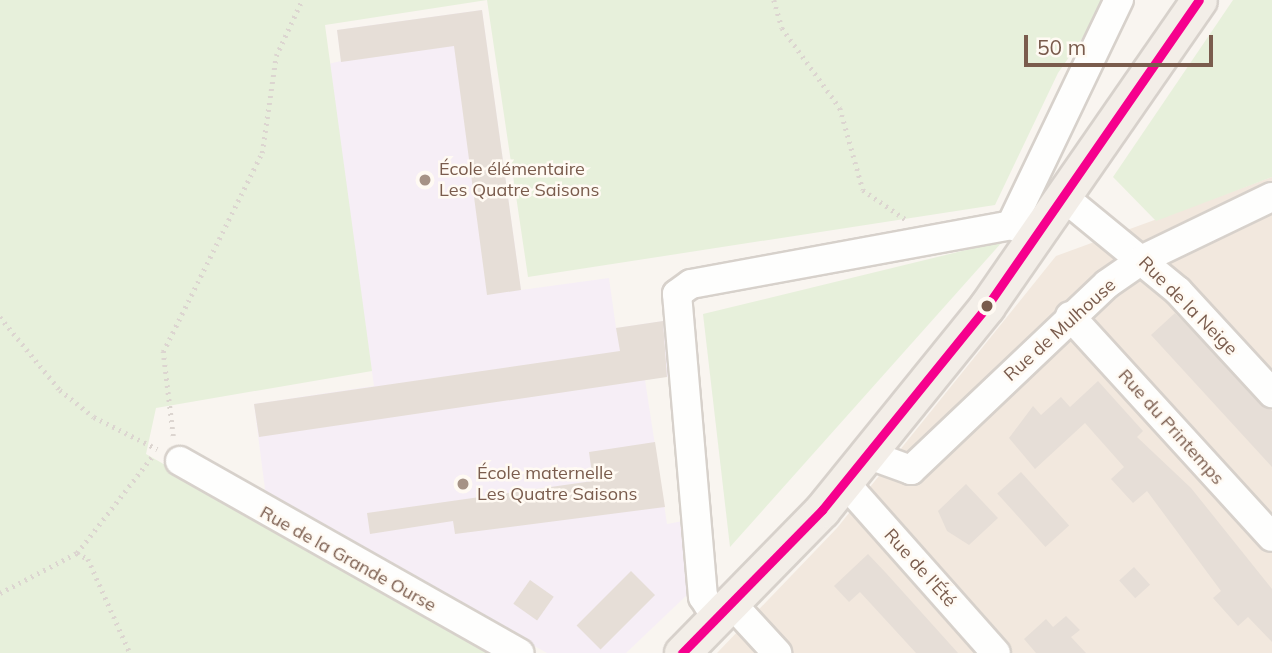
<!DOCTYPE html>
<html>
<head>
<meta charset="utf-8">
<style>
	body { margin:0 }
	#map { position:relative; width:1272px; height:653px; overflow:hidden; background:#f9f5f0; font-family:Mulish,sans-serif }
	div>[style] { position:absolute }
	.residential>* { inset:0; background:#f2e8de }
	.education>* { inset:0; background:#f6eef6 }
	.green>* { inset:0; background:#e7f0db }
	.building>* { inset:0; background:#e6ded7; transform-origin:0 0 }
	.path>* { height:4.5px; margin-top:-2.25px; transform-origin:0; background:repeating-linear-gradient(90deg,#dcd5d0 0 2px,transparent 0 7px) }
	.roads { filter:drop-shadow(2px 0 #d7d1cb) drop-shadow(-2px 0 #d7d1cb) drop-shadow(0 2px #d7d1cb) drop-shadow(0 -2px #d7d1cb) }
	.minor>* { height:28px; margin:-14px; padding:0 14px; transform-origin:14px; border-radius:14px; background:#fefefd }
	.major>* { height:35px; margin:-17.5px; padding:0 17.5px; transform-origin:17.5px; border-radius:17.5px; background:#f3eee8 }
	.bus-1>* { height:9px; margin:-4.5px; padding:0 4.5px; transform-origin:4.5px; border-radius:4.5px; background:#f6008d }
	.dots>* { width:19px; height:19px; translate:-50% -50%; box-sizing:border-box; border:4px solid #fffaf3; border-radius:50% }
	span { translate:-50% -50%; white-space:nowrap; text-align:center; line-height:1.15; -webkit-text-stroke:5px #fffaf3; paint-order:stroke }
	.poi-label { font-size:18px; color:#7a5c4d }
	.left { translate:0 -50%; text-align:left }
	.street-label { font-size:18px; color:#7a5c4d }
	.scale { position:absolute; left:1024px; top:35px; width:189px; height:32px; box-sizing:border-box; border:4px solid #7a5c4d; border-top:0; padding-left:9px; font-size:21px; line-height:24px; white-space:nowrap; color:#7a5c4d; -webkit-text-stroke:5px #fffaf3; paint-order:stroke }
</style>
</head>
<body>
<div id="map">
	<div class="residential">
		<div style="clip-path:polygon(1272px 177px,1272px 653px,717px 653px,837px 528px,1056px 256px)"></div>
	</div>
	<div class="education">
		<div style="clip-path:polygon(482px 10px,521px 290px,609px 278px,616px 328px,663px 321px,671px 376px,645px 380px,667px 524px,683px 521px,689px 593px,626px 653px,547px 653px,266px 497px,254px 404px,374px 386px,328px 64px,341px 61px,337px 30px)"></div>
	</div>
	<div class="green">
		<div style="clip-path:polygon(0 0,1106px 0,1108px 1px,1058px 73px,995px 205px,528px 277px,487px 0,325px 25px,372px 371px,156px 408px,146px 454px,495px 653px,0 653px)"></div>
		<div style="clip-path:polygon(1233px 0,1272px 0,1272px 177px,1156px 221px,1113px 177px)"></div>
		<div style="clip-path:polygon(1003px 241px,730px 547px,703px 314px)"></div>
	</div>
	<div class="building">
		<div style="clip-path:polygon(482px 10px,521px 290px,487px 295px,454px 46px,341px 62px,337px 30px)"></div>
		<div style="clip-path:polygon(1175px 313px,1272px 411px,1272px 467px,1151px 335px)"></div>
		<div style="clip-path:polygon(663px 321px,667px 377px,259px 437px,254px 404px,620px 351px,616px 328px)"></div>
		<div style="clip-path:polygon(1098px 381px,1143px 431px,1137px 437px,1191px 488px,1272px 589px,1272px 642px,1248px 617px,1238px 626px,1213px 598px,1221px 591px,1147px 491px,1133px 503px,1111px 479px,1124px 467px,1085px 423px,1035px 469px,1009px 438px,1033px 406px,1041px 415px,1061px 397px,1070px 407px)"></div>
		<div style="clip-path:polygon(655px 442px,665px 507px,455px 534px,453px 521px,370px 534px,367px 513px,593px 481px,589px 452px)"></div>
		<div style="left:1021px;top:472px;width:72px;height:32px;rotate:48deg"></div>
		<div style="clip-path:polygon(966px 484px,998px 518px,969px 545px,947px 531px,938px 511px)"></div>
		<div style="clip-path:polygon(868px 554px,886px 573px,958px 653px,916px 653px,860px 592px,849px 602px,834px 586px)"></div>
		<div style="left:1134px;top:567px;width:24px;height:20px;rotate:48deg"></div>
		<div style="left:631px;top:571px;width:34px;height:77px;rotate:45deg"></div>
		<div style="left:530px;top:580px;width:29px;height:29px;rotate:35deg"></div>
		<div style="clip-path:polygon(1066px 616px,1080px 630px,1071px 637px,1086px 653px,1036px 653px,1024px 639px,1046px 619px,1053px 627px)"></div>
	</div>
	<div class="path">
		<div style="left:774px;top:0;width:29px;rotate:74deg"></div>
		<div style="left:782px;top:28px;width:99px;rotate:54.1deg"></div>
		<div style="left:840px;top:108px;width:85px;rotate:74.3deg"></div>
		<div style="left:863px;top:190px;width:51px;rotate:34.6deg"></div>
		<div style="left:0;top:317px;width:94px;rotate:50.6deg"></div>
		<div style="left:60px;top:390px;width:43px;rotate:38.5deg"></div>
		<div style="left:94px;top:417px;width:71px;rotate:26.9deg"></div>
		<div style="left:173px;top:436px;width:85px;rotate:-96.8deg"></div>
		<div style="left:163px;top:352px;width:222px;rotate:-63.6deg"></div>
		<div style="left:262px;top:153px;width:98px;rotate:-81.8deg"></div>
		<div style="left:276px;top:56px;width:62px;rotate:-65.1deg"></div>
		<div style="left:77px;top:553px;width:125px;rotate:-52.1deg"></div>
		<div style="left:0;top:593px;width:87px;rotate:-27.5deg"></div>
		<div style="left:77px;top:553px;width:13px;rotate:29deg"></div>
		<div style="left:88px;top:559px;width:103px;rotate:65.9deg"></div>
	</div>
	<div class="roads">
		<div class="minor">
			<div style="left:1066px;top:199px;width:145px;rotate:39.4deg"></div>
			<div style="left:1178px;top:291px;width:139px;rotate:47.3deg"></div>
			<div style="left:1011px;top:225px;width:250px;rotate:-64.4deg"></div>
			<div style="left:1070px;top:316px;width:299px;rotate:47.6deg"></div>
			<div style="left:867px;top:454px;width:47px;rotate:20deg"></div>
			<div style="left:911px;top:470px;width:270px;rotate:-43.5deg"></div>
			<div style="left:1107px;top:284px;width:44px;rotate:-34.8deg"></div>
			<div style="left:1143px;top:259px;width:143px;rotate:-25.7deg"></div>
			<div style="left:180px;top:461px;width:390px;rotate:29.5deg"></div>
			<div style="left:845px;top:483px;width:227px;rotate:48.4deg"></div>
			<div style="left:732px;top:604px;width:67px;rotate:47.4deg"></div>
			<div style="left:717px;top:619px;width:26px;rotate:-122deg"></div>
			<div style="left:703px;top:597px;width:304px;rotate:-94.9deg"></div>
			<div style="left:677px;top:294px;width:17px;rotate:-36deg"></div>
			<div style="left:691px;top:284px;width:325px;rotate:-10.4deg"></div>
			<div style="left:1011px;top:225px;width:30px;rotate:21deg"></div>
		</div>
		<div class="major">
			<div style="left:682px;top:653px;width:200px;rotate:-45.6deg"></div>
			<div style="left:822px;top:510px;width:262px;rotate:-51deg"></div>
			<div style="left:987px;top:306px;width:372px;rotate:-55.3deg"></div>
		</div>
	</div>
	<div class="bus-1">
		<div style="left:682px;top:653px;width:200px;rotate:-45.6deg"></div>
		<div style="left:822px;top:510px;width:262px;rotate:-51deg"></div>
		<div style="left:987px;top:306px;width:372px;rotate:-55.3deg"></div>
	</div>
	<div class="dots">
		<div style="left:425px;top:180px;background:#a69286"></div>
		<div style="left:987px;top:306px;background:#7a5c4d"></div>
		<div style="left:463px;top:484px;background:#a69286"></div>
	</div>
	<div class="poi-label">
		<span class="left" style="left:439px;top:180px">École élémentaire<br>Les Quatre Saisons</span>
		<span class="left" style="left:477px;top:484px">École maternelle<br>Les Quatre Saisons</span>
	</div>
	<div class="street-label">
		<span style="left:1188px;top:306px;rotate:45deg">Rue de la Neige</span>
		<span style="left:1060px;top:330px;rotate:-42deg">Rue de Mulhouse</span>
		<span style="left:1171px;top:427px;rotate:48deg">Rue du Printemps</span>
		<span style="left:348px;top:559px;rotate:29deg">Rue de la Grande Ourse</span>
		<span style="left:920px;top:568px;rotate:48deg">Rue de l'Été</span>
	</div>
	<div class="scale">50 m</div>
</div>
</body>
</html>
